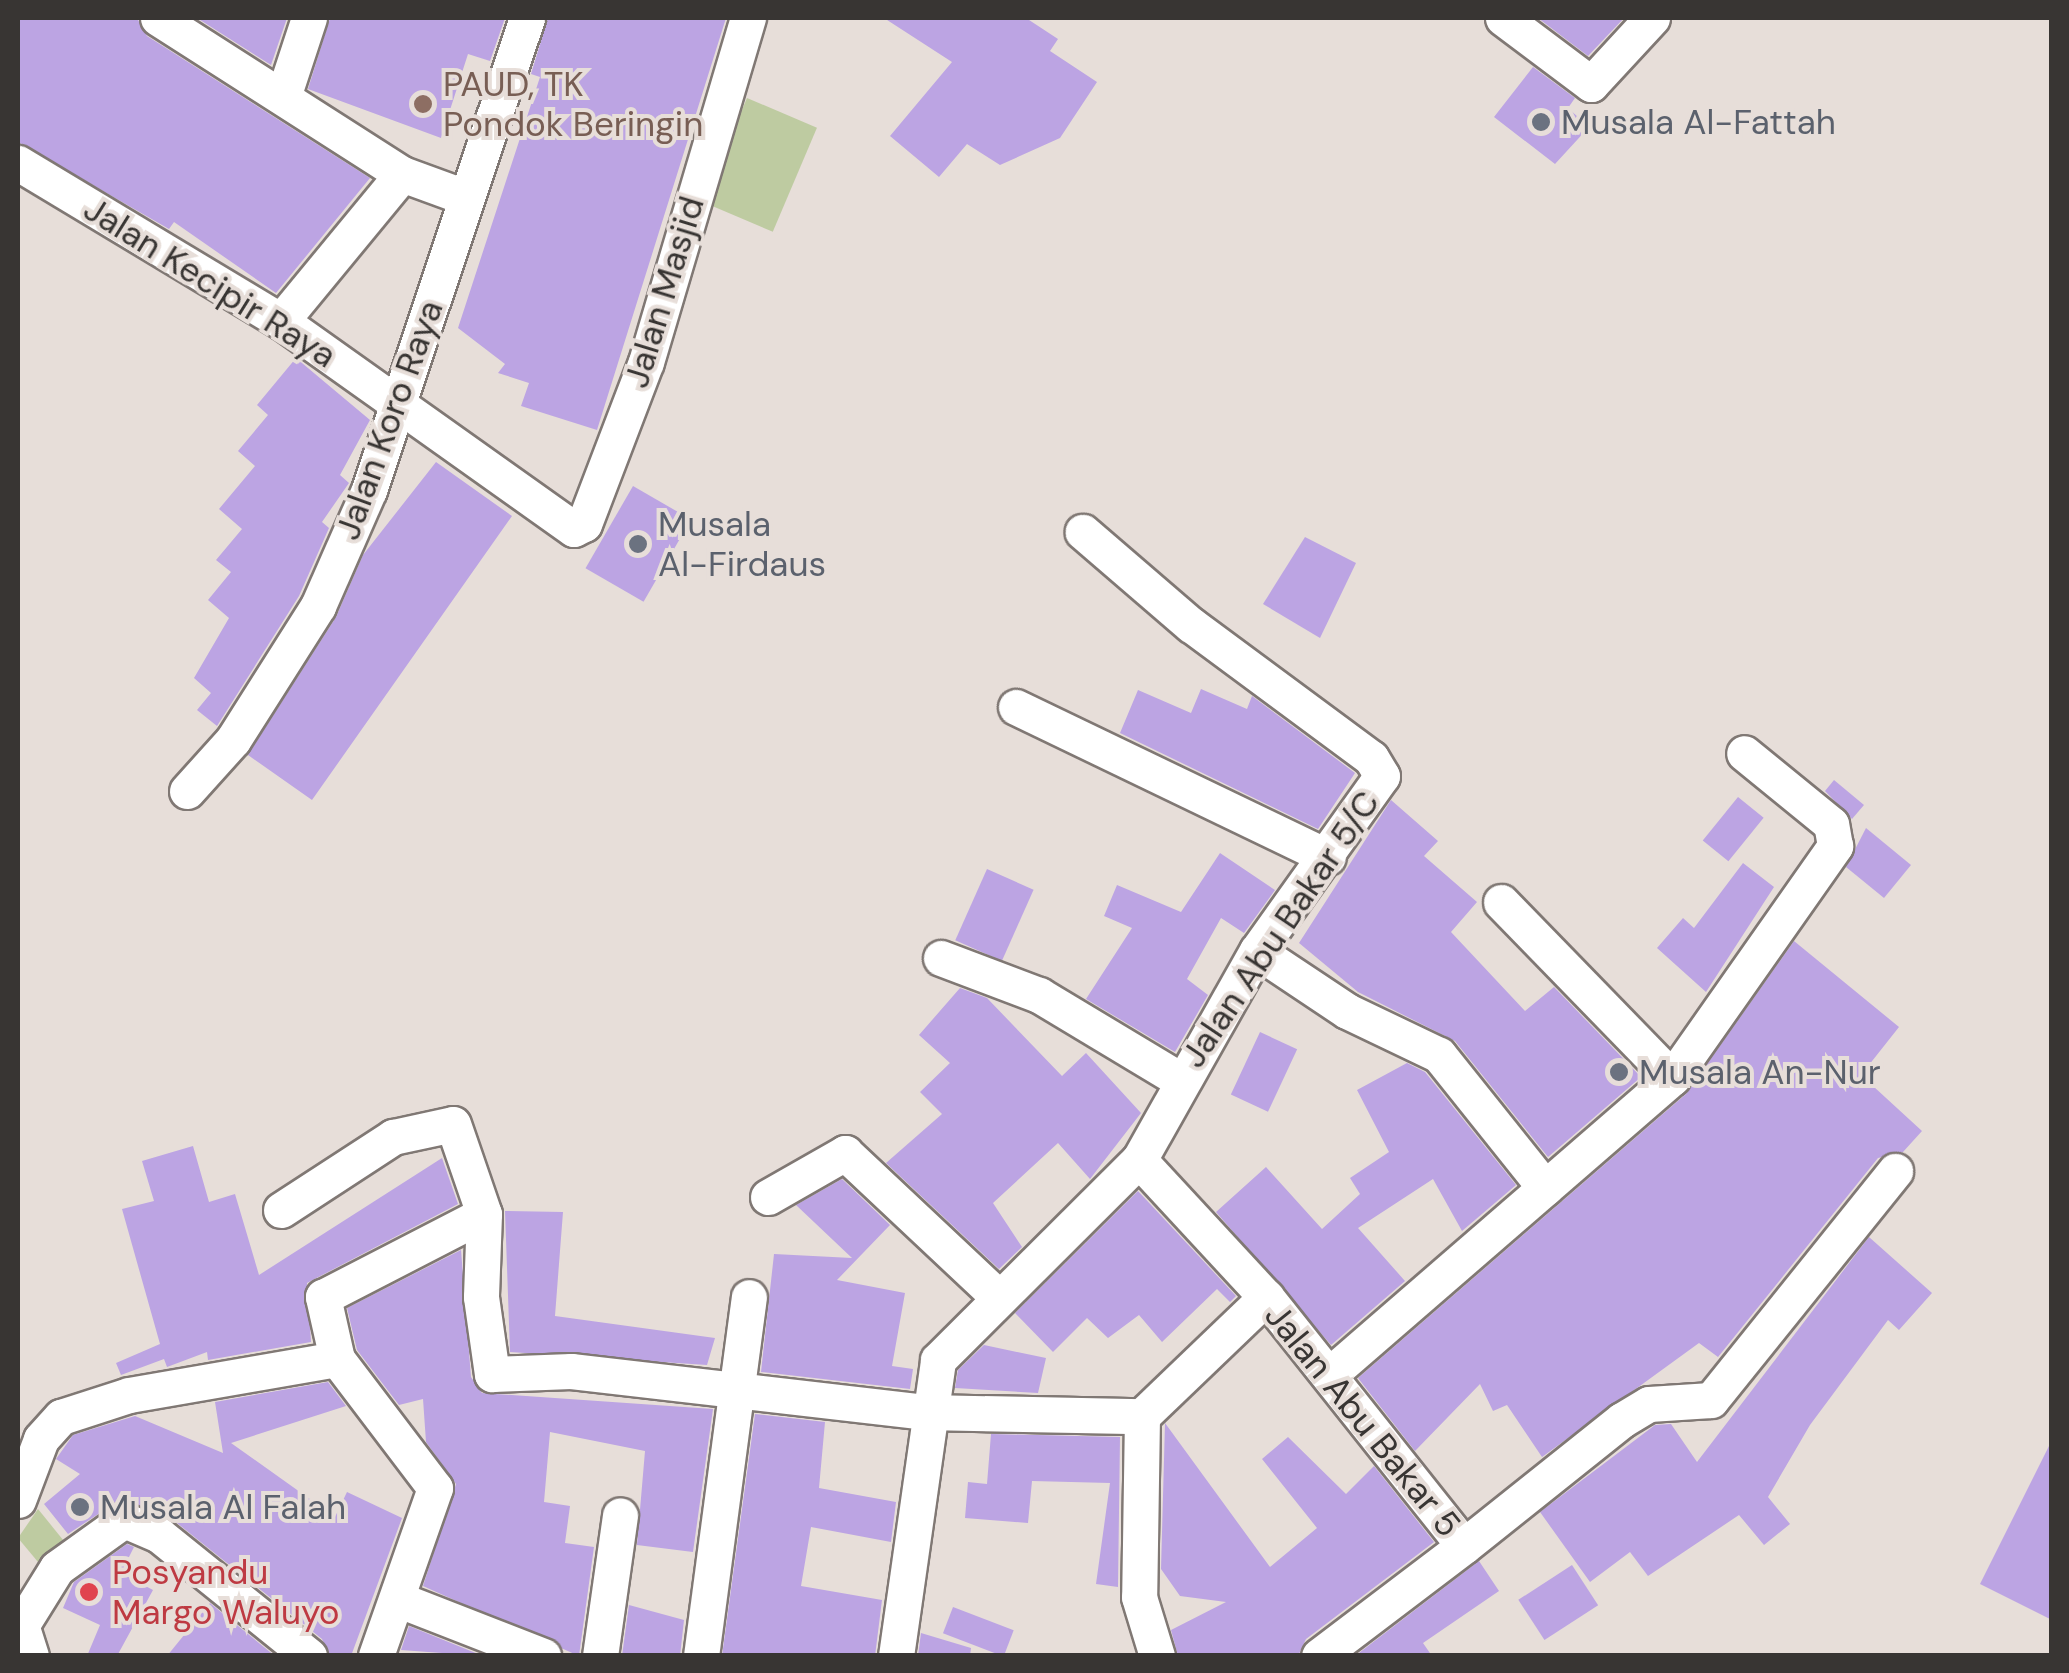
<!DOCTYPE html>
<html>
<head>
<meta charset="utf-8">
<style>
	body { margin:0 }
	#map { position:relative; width:2069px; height:1673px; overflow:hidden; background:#e7ded9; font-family:"DM Sans",sans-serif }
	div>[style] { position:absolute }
	.green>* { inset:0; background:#becba1; transform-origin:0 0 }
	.building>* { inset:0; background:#bca4e3; transform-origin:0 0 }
	.roads { filter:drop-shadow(2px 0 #807874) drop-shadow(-2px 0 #807874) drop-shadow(0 2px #807874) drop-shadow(0 -2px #807874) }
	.minor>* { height:35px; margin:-17.5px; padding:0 17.5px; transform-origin:17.5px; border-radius:17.5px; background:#fff }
	.dots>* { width:28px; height:28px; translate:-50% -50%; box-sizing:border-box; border:5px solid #e7ded9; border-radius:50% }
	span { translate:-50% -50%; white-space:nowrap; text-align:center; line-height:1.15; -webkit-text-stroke:8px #e7ded9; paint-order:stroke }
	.education-label { font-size:35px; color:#785e54 }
	.left { translate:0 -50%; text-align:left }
	.worship-label { font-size:35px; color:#5b616d }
	.street-label { font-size:35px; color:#383533 }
	.health-label { font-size:35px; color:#be3a42 }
	.frame { position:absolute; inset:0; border:20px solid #383533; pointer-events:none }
</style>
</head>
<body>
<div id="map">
	<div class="green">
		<div style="left:747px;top:98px;width:76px;height:113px;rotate:23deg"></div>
		<div style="clip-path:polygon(38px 1509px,68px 1546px,43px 1568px,18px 1538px)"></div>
	</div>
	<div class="building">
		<div style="clip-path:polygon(18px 18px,137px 18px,147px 36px,370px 178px,276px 293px,174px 222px,169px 229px,18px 142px)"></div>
		<div style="clip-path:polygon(197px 18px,287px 18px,271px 65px)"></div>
		<div style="clip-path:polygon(330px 18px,505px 18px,490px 61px,468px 54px,441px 138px,308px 89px)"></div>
		<div style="clip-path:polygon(548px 18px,726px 18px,597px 430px,521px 406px,529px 383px,498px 373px,505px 364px,458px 328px,540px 77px,531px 74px)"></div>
		<div style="clip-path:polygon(884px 18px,1026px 18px,1058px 39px,1050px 51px,1097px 82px,1060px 138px,1000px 165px,967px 144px,939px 177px,890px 136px,952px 62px)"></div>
		<div style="clip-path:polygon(1538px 18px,1624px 18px,1588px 56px)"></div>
		<div style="clip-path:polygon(1533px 67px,1575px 98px,1568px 108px,1589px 127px,1555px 164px,1494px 117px)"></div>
		<div style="clip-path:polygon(296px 358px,370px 420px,340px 475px,349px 483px,322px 522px,329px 528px,299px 596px,217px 726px,197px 710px,211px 693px,194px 678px,229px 618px,208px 600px,231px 572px,216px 560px,242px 529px,219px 509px,255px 466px,238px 451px,268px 415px,257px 405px)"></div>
		<div style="clip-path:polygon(436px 462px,512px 516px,312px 800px,248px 755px,336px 617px,363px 555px)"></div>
		<div style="left:633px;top:486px;width:67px;height:95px;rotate:30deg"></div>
		<div style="clip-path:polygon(1305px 537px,1356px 563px,1320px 638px,1263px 604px)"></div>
		<div style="clip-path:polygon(1201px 689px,1247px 709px,1252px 696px,1355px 773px,1318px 829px,1120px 733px,1138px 690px,1191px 713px)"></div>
		<div style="clip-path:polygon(1834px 780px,1864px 805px,1852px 819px,1825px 791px)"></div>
		<div style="left:1738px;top:797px;width:33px;height:56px;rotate:39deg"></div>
		<div style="clip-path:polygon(1391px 800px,1438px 841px,1424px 856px,1477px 902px,1451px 932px,1525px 1011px,1554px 987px,1641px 1077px,1548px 1157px,1455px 1041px,1358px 992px,1299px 943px)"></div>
		<div style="clip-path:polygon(1866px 828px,1911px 865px,1884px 898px,1846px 867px)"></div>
		<div style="clip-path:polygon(1220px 853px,1275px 890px,1244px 933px,1221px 918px,1187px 979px,1208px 995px,1175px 1052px,1086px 999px,1132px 928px,1104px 916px,1117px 885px,1181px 912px)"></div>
		<div style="clip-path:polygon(1743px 863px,1774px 887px,1706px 992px,1657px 948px,1683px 918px,1694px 928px)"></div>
		<div style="left:987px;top:869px;width:51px;height:78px;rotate:24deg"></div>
		<div style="clip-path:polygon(1794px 941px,1899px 1027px,1861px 1075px,1922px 1131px,1903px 1152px,1878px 1158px,1718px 1357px,1699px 1343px,1542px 1457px,1507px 1405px,1493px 1411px,1480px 1384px,1415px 1451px,1358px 1378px,1686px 1094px)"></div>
		<div style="clip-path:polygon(960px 988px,987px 998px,1062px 1076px,1086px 1053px,1141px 1113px,1090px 1179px,1058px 1143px,993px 1203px,1022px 1247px,999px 1269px,886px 1163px,942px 1114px,920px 1092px,950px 1063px,919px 1035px)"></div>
		<div style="left:1260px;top:1032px;width:41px;height:69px;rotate:25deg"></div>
		<div style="clip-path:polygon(1407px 1063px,1425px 1072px,1516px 1185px,1462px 1231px,1433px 1179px,1358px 1228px,1405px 1281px,1331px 1345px,1216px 1212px,1266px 1167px,1322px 1229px,1360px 1194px,1350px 1178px,1389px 1152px,1357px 1090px)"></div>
		<div style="clip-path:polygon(193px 1146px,209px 1202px,235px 1194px,259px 1275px,442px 1158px,458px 1204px,307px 1283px,311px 1342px,208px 1360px,207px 1352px,167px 1367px,164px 1359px,121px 1375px,116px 1363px,160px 1344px,122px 1209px,154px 1201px,142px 1161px)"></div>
		<div style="clip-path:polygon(842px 1179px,890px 1225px,837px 1280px,905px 1293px,892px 1366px,913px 1369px,910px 1389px,761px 1372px,774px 1254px,852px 1258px,796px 1205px)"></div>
		<div style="clip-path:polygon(1138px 1191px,1236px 1296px,1230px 1302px,1217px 1289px,1162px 1342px,1139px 1315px,1108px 1338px,1087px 1318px,1053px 1352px,1015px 1313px)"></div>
		<div style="clip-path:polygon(505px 1211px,563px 1212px,555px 1316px,715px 1338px,707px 1365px,510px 1352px)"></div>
		<div style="clip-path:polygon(1869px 1237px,1932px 1293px,1899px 1330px,1888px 1320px,1810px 1425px,1768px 1497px,1790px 1524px,1764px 1545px,1739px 1515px,1648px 1576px,1630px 1552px,1590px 1582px,1540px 1512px,1655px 1425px,1671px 1424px,1697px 1462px)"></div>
		<div style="clip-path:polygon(461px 1250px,471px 1377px,482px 1393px,713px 1409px,693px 1552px,637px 1545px,645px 1451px,550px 1432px,544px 1502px,570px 1506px,565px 1543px,594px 1547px,579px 1656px,423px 1586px,456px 1484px,426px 1442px,423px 1399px,399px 1405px,357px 1350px,347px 1308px)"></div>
		<div style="clip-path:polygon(984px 1345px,1046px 1358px,1038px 1393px,955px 1388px,958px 1370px)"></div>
		<div style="clip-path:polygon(328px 1382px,346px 1406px,231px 1443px,335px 1517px,347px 1492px,402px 1518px,351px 1656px,330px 1656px,322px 1639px,167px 1515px,121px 1499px,68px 1534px,44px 1504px,80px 1474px,56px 1459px,73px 1435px,135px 1416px,223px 1453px,215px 1402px)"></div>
		<div style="clip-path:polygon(755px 1414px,825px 1422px,819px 1488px,896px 1502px,891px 1542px,811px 1527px,801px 1586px,882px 1600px,875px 1656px,722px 1656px)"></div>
		<div style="clip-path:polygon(1165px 1423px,1270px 1567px,1317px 1528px,1262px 1459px,1288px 1437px,1346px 1494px,1374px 1466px,1434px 1542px,1306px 1639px,1298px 1656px,1178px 1656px,1171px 1630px,1226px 1602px,1180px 1596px,1161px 1569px)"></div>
		<div style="clip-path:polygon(991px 1434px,1120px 1437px,1118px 1587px,1096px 1584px,1110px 1483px,1032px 1481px,1028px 1523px,965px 1518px,968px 1482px,987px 1484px)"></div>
		<div style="clip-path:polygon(2052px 1440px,2052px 1620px,1980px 1584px)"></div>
		<div style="clip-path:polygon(127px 1544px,134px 1547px,121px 1573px,153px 1590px,117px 1656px,87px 1656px,100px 1625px,63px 1608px,74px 1582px)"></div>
		<div style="clip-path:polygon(1479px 1561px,1499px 1591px,1423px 1643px,1432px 1656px,1355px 1656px)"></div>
		<div style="left:1572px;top:1565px;width:48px;height:64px;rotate:57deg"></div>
		<div style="clip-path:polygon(210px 1603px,275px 1656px,167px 1656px)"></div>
		<div style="clip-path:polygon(629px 1605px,684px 1620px,680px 1656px,622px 1656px)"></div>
		<div style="left:953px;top:1607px;width:65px;height:28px;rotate:21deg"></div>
		<div style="clip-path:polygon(409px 1626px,483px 1656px,401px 1650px)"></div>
		<div style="clip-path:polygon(921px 1633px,971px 1648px,970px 1656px,918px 1656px)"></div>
	</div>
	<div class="roads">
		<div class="minor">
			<div style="left:158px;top:18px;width:290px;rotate:32.6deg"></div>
			<div style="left:402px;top:174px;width:67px;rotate:20.1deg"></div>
			<div style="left:1503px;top:18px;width:110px;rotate:36.9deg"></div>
			<div style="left:1591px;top:84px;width:90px;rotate:-47.3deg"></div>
			<div style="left:283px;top:97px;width:83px;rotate:-71.8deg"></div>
			<div style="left:18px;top:163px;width:307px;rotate:31deg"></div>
			<div style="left:281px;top:321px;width:359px;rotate:35.4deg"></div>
			<div style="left:574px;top:529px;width:11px;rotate:-27deg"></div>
			<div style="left:584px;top:524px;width:173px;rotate:-69.1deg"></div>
			<div style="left:646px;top:362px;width:359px;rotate:-73.5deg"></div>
			<div style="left:281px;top:321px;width:190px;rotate:-50.5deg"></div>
			<div style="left:1016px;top:707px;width:346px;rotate:25.7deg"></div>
			<div style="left:187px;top:791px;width:69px;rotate:-48deg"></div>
			<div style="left:233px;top:740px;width:159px;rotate:-57.6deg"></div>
			<div style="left:318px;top:606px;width:127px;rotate:-66.3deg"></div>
			<div style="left:369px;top:490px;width:498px;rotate:-71.5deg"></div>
			<div style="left:1501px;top:902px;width:245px;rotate:45.8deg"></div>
			<div style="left:1257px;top:951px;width:108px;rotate:33.7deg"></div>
			<div style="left:1347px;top:1011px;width:102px;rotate:25.6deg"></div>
			<div style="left:1439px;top:1055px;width:170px;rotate:51.4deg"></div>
			<div style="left:941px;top:958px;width:105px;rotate:20.7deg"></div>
			<div style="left:1039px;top:995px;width:163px;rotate:31deg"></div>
			<div style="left:1139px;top:1160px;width:187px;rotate:47.2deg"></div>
			<div style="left:1266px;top:1297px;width:318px;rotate:51.5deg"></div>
			<div style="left:1464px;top:1546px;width:182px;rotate:142.8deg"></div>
			<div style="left:768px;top:1197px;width:89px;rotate:-29.7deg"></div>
			<div style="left:845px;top:1153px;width:207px;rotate:43.2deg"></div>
			<div style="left:281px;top:1210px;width:134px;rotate:-33.1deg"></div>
			<div style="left:393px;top:1137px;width:61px;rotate:-12.2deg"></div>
			<div style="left:453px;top:1124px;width:95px;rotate:71deg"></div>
			<div style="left:484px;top:1214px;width:83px;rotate:92.1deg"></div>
			<div style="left:481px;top:1297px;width:78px;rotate:81.9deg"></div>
			<div style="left:492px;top:1374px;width:79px;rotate:-2.2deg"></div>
			<div style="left:571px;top:1371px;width:356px;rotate:6.6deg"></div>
			<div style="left:925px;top:1412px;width:217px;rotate:1.1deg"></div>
			<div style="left:1142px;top:1416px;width:172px;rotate:-43.8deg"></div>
			<div style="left:337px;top:1359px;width:64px;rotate:-102.7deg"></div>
			<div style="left:323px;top:1297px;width:181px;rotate:-27.3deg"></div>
			<div style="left:1329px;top:1375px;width:454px;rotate:-40.9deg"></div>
			<div style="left:1672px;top:1078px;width:284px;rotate:-54.9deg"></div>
			<div style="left:1835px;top:846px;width:22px;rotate:-100deg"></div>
			<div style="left:1831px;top:824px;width:112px;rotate:-140.8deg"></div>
			<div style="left:1142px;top:1416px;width:181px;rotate:90.9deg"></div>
			<div style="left:1139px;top:1597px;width:62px;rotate:73deg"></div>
			<div style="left:18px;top:1500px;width:65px;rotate:-69.3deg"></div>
			<div style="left:41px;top:1439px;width:30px;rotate:-48deg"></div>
			<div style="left:61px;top:1417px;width:71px;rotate:-17.9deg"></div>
			<div style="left:129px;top:1395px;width:211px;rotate:-9.8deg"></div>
			<div style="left:337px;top:1359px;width:162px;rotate:52.8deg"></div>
			<div style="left:435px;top:1488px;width:178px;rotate:109.4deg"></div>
			<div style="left:1464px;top:1546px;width:202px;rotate:-38.6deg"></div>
			<div style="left:1622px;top:1420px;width:31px;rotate:-31deg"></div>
			<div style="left:1649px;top:1404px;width:62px;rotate:-3.7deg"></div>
			<div style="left:1711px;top:1400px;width:294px;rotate:-51.2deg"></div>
			<div style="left:397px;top:1599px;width:157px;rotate:21.3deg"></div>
			<div style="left:18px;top:1615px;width:43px;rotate:72.4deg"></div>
			<div style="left:24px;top:1621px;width:62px;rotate:-58.1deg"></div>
			<div style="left:57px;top:1568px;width:82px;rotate:-35.6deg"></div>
			<div style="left:124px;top:1520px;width:38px;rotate:23deg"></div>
			<div style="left:159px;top:1535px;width:193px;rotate:38.9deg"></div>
			<div style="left:600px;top:1656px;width:142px;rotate:-81.9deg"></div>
			<div style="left:701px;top:1656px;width:362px;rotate:-82.4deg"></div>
			<div style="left:896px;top:1656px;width:299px;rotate:-81.9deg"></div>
			<div style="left:938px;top:1360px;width:284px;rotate:-44.9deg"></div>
			<div style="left:1139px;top:1160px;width:240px;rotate:-60.6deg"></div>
			<div style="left:1257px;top:951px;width:215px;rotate:-54.5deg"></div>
			<div style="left:1382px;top:776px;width:21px;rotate:-121deg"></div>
			<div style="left:1371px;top:758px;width:224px;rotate:-143.5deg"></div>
			<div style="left:1191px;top:625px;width:143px;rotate:-139.3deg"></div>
		</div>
	</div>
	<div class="dots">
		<div style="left:423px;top:104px;background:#8d6e63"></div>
		<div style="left:1541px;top:122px;background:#6b7280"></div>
		<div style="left:638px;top:544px;background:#6b7280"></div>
		<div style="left:1619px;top:1072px;background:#6b7280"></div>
		<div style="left:80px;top:1507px;background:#6b7280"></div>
		<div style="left:89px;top:1592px;background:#e0444e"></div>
	</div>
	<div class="education-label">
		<span class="left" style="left:443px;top:104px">PAUD, TK<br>Pondok Beringin</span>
	</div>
	<div class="worship-label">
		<span class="left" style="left:1561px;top:122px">Musala Al-Fattah</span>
		<span class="left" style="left:658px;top:544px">Musala<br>Al-Firdaus</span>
		<span class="left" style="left:1639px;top:1072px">Musala An-Nur</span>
		<span class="left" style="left:100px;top:1507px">Musala Al Falah</span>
	</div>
	<div class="street-label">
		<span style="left:210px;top:282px;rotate:32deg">Jalan Kecipir Raya</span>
		<span style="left:664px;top:292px;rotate:-73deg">Jalan Masjid</span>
		<span style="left:389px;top:420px;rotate:-70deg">Jalan Koro Raya</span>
		<span style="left:1280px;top:929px;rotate:-56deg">Jalan Abu Bakar 5/C</span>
		<span style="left:1363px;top:1420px;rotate:51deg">Jalan Abu Bakar 5</span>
	</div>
	<div class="health-label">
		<span class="left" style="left:112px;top:1592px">Posyandu<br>Margo Waluyo</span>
	</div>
	<div class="frame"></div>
</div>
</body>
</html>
